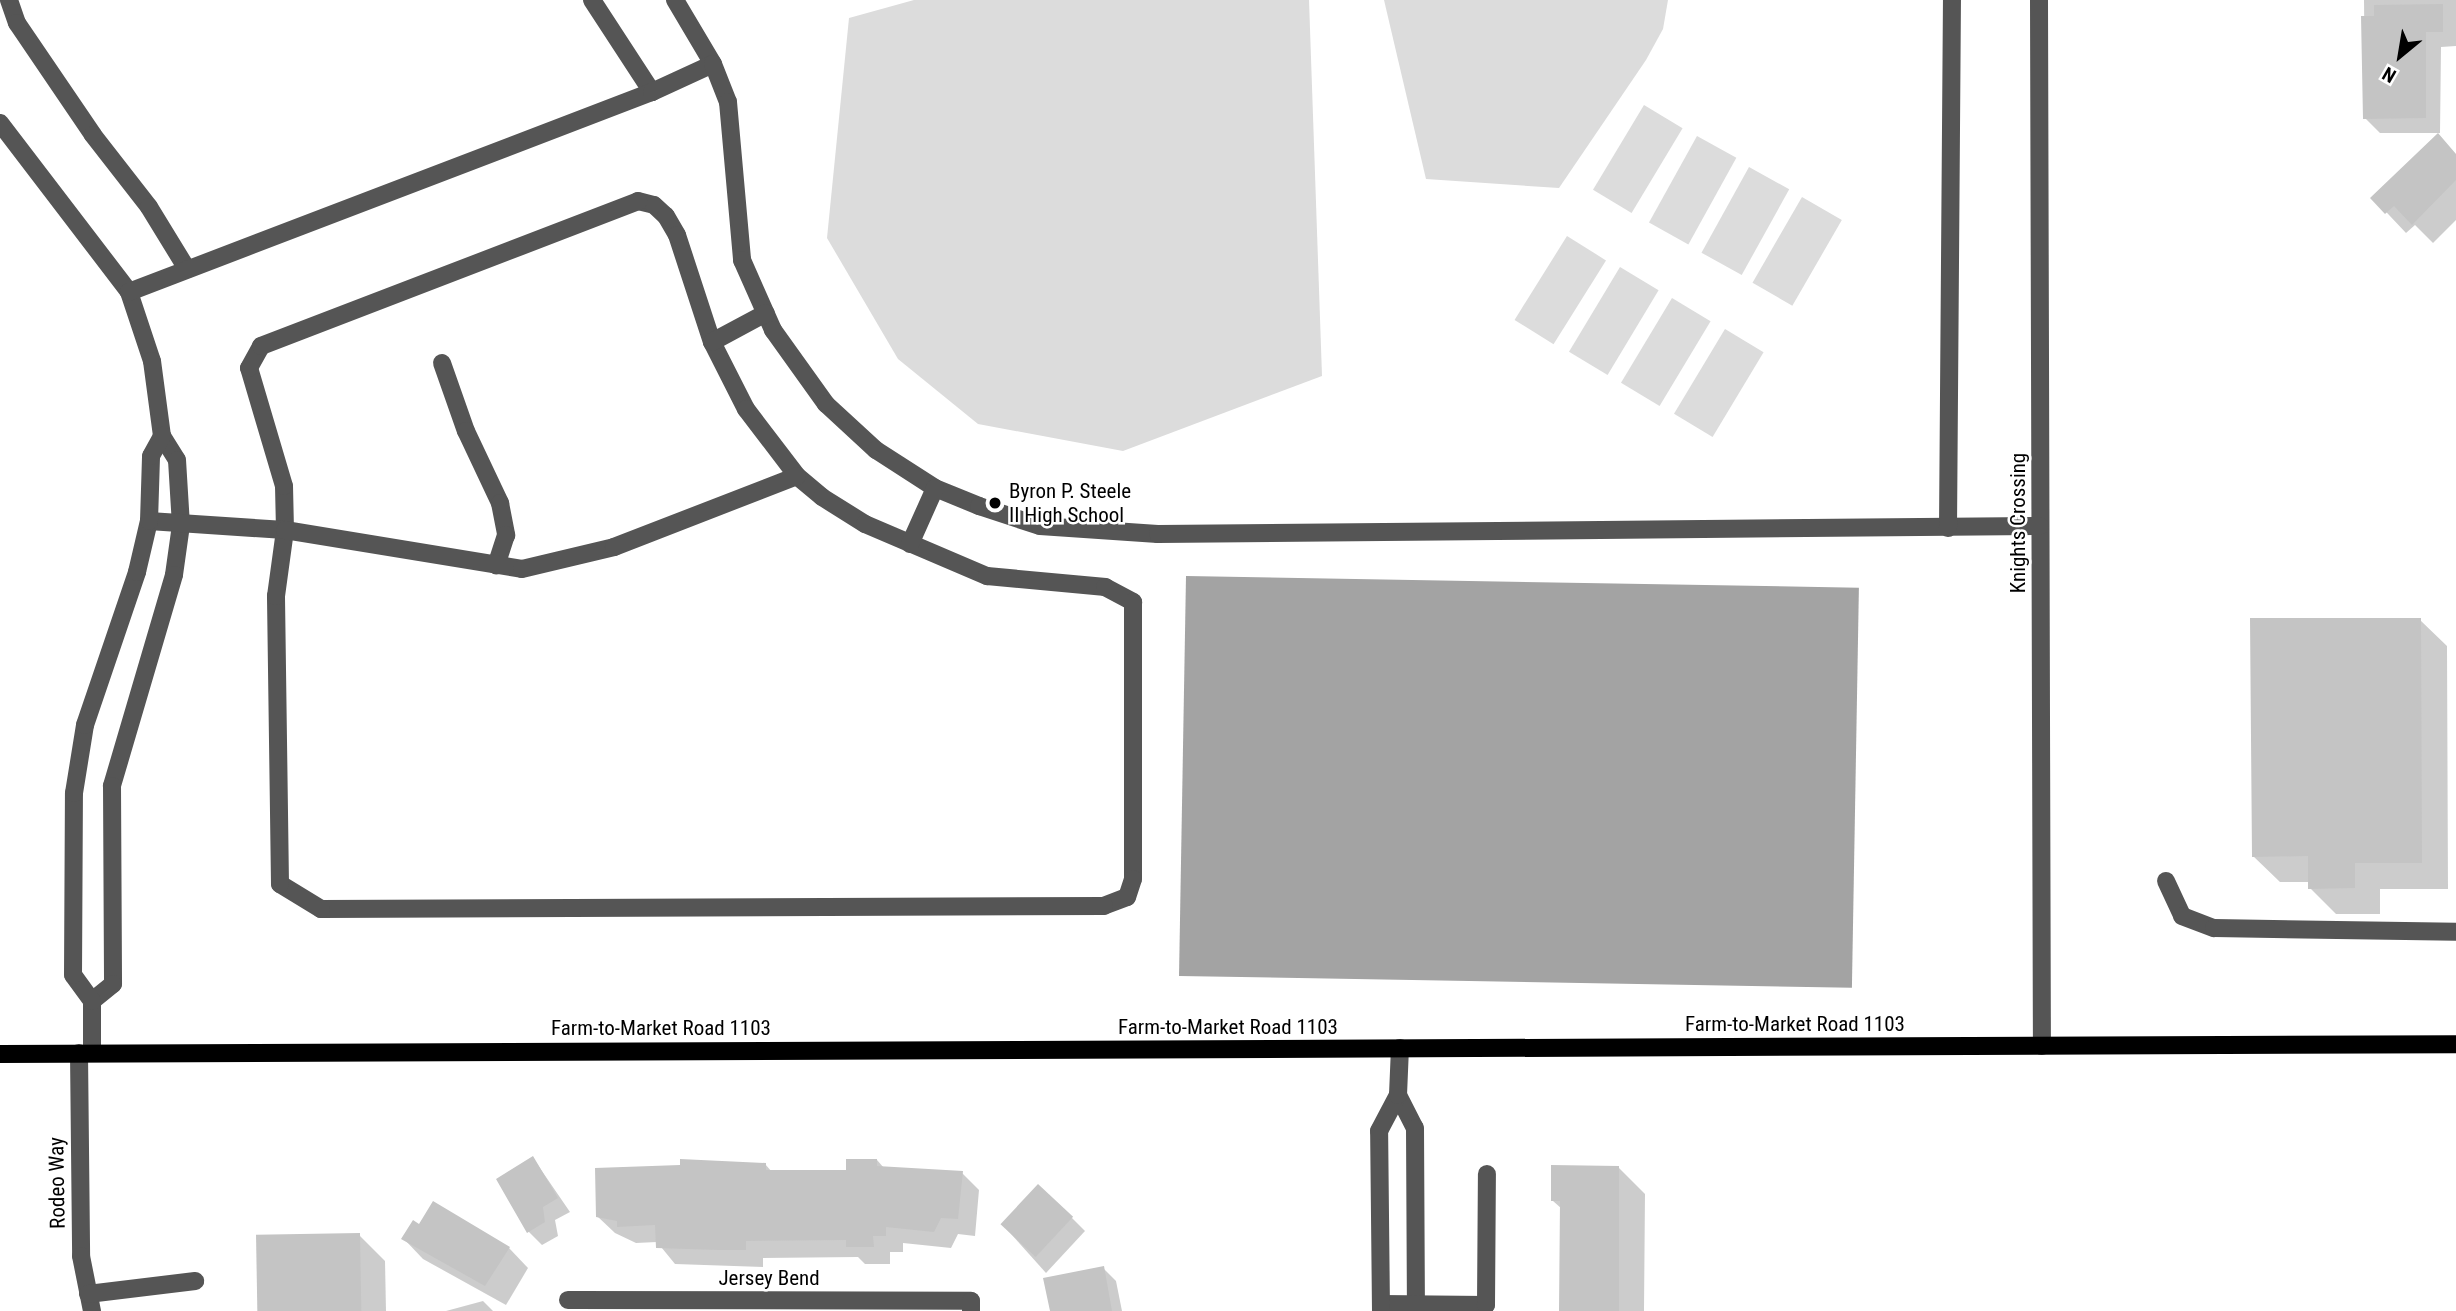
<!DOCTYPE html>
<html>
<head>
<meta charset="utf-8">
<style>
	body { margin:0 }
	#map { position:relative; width:2456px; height:1311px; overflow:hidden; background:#fff; font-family:"Roboto Condensed",sans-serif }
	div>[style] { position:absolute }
	.green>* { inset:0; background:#dcdcdc; transform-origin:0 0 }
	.water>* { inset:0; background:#a3a3a3; transform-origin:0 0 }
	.shadow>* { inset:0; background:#0003 }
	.building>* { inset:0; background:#c4c4c4; transform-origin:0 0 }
	.minor>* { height:18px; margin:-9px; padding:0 9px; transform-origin:9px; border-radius:9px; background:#555 }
	.major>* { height:18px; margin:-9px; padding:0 9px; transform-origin:9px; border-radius:9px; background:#000 }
	.dots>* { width:19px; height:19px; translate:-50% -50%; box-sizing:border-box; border:4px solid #fff; border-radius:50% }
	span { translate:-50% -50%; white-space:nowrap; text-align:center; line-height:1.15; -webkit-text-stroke:5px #fff; paint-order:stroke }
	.poi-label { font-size:21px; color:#000 }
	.left { translate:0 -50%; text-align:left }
	.street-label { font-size:21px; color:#000 }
	.north { position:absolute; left:2365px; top:21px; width:70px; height:70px; -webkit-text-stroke:5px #fff; paint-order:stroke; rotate:210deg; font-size:19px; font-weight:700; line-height:28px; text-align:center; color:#000 }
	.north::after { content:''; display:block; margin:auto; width:24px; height:32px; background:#000; clip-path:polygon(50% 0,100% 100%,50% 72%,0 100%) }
</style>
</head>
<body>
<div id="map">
	<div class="green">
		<div style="clip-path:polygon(914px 0,1309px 0,1322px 376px,1123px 451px,978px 424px,898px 359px,827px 238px,849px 18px)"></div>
		<div style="clip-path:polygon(1384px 0,1668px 0,1663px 29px,1646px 60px,1559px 188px,1426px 179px)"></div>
		<div style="left:1644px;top:105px;width:45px;height:99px;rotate:31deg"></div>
		<div style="left:1697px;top:136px;width:45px;height:99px;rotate:29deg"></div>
		<div style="left:1749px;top:167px;width:46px;height:98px;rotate:29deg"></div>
		<div style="left:1802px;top:197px;width:46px;height:99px;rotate:30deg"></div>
		<div style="left:1567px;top:236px;width:46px;height:99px;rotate:32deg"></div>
		<div style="left:1620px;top:267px;width:45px;height:99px;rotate:31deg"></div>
		<div style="left:1672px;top:298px;width:45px;height:99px;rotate:31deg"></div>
		<div style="left:1725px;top:329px;width:45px;height:99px;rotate:31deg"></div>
	</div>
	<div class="water">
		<div style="left:1186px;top:576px;width:673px;height:400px;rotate:1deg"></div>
	</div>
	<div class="shadow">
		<div style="clip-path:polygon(2364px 0,2456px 0,2456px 46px,2441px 47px,2440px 133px,2380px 133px,2365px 118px)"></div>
		<div style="clip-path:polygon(2456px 154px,2456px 220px,2433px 243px,2415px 225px,2406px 233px,2373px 198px)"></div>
		<div style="clip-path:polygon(2420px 620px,2447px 646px,2448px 889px,2380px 889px,2380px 914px,2336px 914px,2310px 888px,2310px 882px,2280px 882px,2253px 856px)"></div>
		<div style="clip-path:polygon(533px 1158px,570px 1212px,555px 1220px,558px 1236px,542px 1245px,529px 1232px,498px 1179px)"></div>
		<div style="clip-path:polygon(877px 1160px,884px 1168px,962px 1173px,979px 1190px,975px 1236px,958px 1234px,951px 1248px,903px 1243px,903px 1252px,890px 1252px,890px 1264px,865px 1264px,858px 1257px,763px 1258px,763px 1267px,675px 1264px,657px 1242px,636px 1243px,615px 1233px,597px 1216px,765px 1164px,772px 1172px,848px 1171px)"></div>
		<div style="clip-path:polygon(1619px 1168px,1645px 1194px,1644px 1311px,1561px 1311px,1562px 1209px,1553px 1201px)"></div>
		<div style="clip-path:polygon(1072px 1218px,1085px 1231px,1046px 1273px,1003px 1225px)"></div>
		<div style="clip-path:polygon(359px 1235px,385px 1261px,386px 1311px,259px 1311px)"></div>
		<div style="clip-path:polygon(404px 1239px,509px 1248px,528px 1268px,506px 1305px,423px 1259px)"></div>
		<div style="clip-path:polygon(1103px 1268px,1116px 1281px,1122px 1311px,1052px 1311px)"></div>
		<div style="clip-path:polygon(483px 1301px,493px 1311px,446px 1311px)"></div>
	</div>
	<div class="building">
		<div style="clip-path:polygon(2443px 4px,2443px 32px,2426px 32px,2426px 118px,2363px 119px,2361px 16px,2374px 16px,2374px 5px)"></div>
		<div style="clip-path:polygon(2438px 133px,2456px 154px,2456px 180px,2412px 225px,2394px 206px,2385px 214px,2370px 198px)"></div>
		<div style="clip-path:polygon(2250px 618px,2421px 618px,2422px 863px,2355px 863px,2355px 888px,2308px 889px,2308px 856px,2252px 857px)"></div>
		<div style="clip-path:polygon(533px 1156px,558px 1198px,543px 1207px,545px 1222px,527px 1233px,496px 1179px)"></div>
		<div style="clip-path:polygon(680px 1159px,766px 1163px,766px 1170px,846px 1170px,846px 1159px,877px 1159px,877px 1166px,963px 1171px,958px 1219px,941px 1218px,934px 1232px,886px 1227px,886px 1236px,873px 1236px,874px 1247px,846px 1247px,846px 1240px,746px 1241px,746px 1250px,720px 1250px,656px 1248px,655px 1225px,617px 1227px,617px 1221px,596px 1217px,595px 1168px,680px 1165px)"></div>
		<div style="clip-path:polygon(1551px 1165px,1619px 1166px,1619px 1311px,1559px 1311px,1560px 1201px,1551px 1201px)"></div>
		<div style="left:1038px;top:1184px;width:48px;height:55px;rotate:43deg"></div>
		<div style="clip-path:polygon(433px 1201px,510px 1247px,485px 1286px,401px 1239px,413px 1220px,419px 1224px)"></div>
		<div style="left:360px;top:1233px;width:78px;height:104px;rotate:89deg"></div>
		<div style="clip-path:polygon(1104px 1266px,1112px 1311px,1050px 1311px,1043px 1278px)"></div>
	</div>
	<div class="minor">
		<div style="left:9px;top:0;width:24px;rotate:71deg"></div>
		<div style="left:17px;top:23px;width:135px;rotate:55.8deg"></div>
		<div style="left:93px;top:135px;width:91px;rotate:52.1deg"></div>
		<div style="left:149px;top:207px;width:73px;rotate:58.5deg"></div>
		<div style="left:592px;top:0;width:110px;rotate:56.9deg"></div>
		<div style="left:675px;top:0;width:74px;rotate:59.3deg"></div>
		<div style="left:2039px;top:0;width:1046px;rotate:89.84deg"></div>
		<div style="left:0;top:123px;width:213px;rotate:52.6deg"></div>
		<div style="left:129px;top:292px;width:73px;rotate:71.6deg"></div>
		<div style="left:152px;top:361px;width:76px;rotate:82.4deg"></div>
		<div style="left:162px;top:436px;width:28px;rotate:58deg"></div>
		<div style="left:177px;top:460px;width:65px;rotate:86.5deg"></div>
		<div style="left:181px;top:525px;width:50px;rotate:98deg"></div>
		<div style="left:174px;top:575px;width:220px;rotate:106.4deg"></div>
		<div style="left:112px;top:786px;width:198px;rotate:89.7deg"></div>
		<div style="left:113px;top:984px;width:27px;rotate:141deg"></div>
		<div style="left:638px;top:201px;width:16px;rotate:14deg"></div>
		<div style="left:654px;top:205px;width:16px;rotate:43deg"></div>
		<div style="left:666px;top:216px;width:22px;rotate:60deg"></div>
		<div style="left:677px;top:235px;width:113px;rotate:71.9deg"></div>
		<div style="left:712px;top:342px;width:75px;rotate:63.1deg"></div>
		<div style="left:746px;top:409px;width:84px;rotate:52.7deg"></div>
		<div style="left:797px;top:476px;width:33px;rotate:40deg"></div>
		<div style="left:822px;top:497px;width:51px;rotate:32.1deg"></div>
		<div style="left:865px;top:524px;width:133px;rotate:23.1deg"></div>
		<div style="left:987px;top:576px;width:119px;rotate:5.3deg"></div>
		<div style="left:1105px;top:587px;width:32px;rotate:28deg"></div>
		<div style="left:1133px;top:602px;width:277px;rotate:90deg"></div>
		<div style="left:1133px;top:879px;width:19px;rotate:108deg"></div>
		<div style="left:1127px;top:897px;width:25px;rotate:159deg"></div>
		<div style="left:1104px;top:906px;width:783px;rotate:179.78deg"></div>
		<div style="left:321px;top:909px;width:48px;rotate:-148.6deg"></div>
		<div style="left:280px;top:884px;width:288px;rotate:-90.8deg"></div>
		<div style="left:276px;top:596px;width:67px;rotate:-82.2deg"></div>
		<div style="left:285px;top:530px;width:44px;rotate:-91.3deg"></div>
		<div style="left:284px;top:486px;width:123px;rotate:-106.5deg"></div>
		<div style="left:249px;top:368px;width:25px;rotate:-61deg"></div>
		<div style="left:261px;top:346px;width:404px;rotate:-21deg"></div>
		<div style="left:129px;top:292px;width:560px;rotate:-20.93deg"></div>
		<div style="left:652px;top:92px;width:67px;rotate:-24.7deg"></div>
		<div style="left:713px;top:64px;width:41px;rotate:68.5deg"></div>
		<div style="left:728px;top:102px;width:159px;rotate:84.9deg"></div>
		<div style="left:742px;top:260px;width:77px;rotate:66.1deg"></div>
		<div style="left:773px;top:330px;width:91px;rotate:54.4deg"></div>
		<div style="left:826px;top:404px;width:68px;rotate:42.6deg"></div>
		<div style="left:876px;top:450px;width:70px;rotate:32.8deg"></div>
		<div style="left:935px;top:488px;width:48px;rotate:22.2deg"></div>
		<div style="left:979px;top:506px;width:64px;rotate:18.2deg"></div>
		<div style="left:1040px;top:526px;width:118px;rotate:3.9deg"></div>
		<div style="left:1158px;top:534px;width:882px;rotate:-0.52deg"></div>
		<div style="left:712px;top:342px;width:61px;rotate:-28.2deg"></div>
		<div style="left:442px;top:363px;width:72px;rotate:70.6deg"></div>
		<div style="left:466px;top:431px;width:80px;rotate:64.7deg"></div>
		<div style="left:500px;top:503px;width:33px;rotate:79deg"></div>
		<div style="left:506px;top:535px;width:32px;rotate:108deg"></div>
		<div style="left:149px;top:521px;width:136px;rotate:3.8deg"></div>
		<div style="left:285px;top:530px;width:240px;rotate:9.3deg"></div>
		<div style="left:522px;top:569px;width:95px;rotate:-13.4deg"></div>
		<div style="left:614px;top:547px;width:196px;rotate:-21.2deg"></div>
		<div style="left:1948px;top:528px;width:528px;rotate:-89.57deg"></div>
		<div style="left:910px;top:544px;width:61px;rotate:-65.9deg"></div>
		<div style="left:2166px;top:881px;width:38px;rotate:65deg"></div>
		<div style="left:2182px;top:916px;width:34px;rotate:21deg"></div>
		<div style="left:2214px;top:928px;width:242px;rotate:0.9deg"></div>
		<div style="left:79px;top:1053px;width:203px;rotate:89.4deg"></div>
		<div style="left:81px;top:1256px;width:56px;rotate:78.7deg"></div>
		<div style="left:92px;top:1053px;width:52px;rotate:-90deg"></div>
		<div style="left:92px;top:1001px;width:32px;rotate:-126deg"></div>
		<div style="left:73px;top:975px;width:182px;rotate:-89.7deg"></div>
		<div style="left:74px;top:793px;width:69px;rotate:-80.8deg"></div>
		<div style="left:85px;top:725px;width:162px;rotate:-71.2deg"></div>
		<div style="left:137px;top:572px;width:52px;rotate:-76.8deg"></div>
		<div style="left:149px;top:521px;width:65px;rotate:-88.2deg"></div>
		<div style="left:151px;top:456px;width:23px;rotate:-61deg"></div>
		<div style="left:1398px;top:1095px;width:37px;rotate:63deg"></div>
		<div style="left:1415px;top:1128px;width:183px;rotate:89.7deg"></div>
		<div style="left:88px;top:1294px;width:108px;rotate:-6.9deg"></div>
		<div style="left:568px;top:1300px;width:403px;rotate:0.1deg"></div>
		<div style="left:971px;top:1301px;width:10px;rotate:90deg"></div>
		<div style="left:1381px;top:1304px;width:105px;rotate:0.5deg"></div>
		<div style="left:1486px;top:1305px;width:131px;rotate:-89.6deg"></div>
		<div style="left:1381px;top:1311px;width:180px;rotate:-90.6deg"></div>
		<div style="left:1379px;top:1131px;width:41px;rotate:-62.2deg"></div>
		<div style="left:1398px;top:1095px;width:47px;rotate:-87.6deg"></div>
	</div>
	<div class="major">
		<div style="left:0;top:1054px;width:2456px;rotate:-0.23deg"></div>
	</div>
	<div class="dots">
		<div style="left:995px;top:503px;background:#000"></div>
	</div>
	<div class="poi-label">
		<span class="left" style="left:1009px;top:503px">Byron P. Steele<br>II High School</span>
	</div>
	<div class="street-label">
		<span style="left:2018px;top:523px;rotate:-90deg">Knights Crossing</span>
		<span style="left:1795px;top:1024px">Farm-to-Market Road 1103</span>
		<span style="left:1228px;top:1027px">Farm-to-Market Road 1103</span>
		<span style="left:661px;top:1028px">Farm-to-Market Road 1103</span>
		<span style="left:57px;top:1183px;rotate:-91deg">Rodeo Way</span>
		<span style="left:769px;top:1278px">Jersey Bend</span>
	</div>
	<div class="north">N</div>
</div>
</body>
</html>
